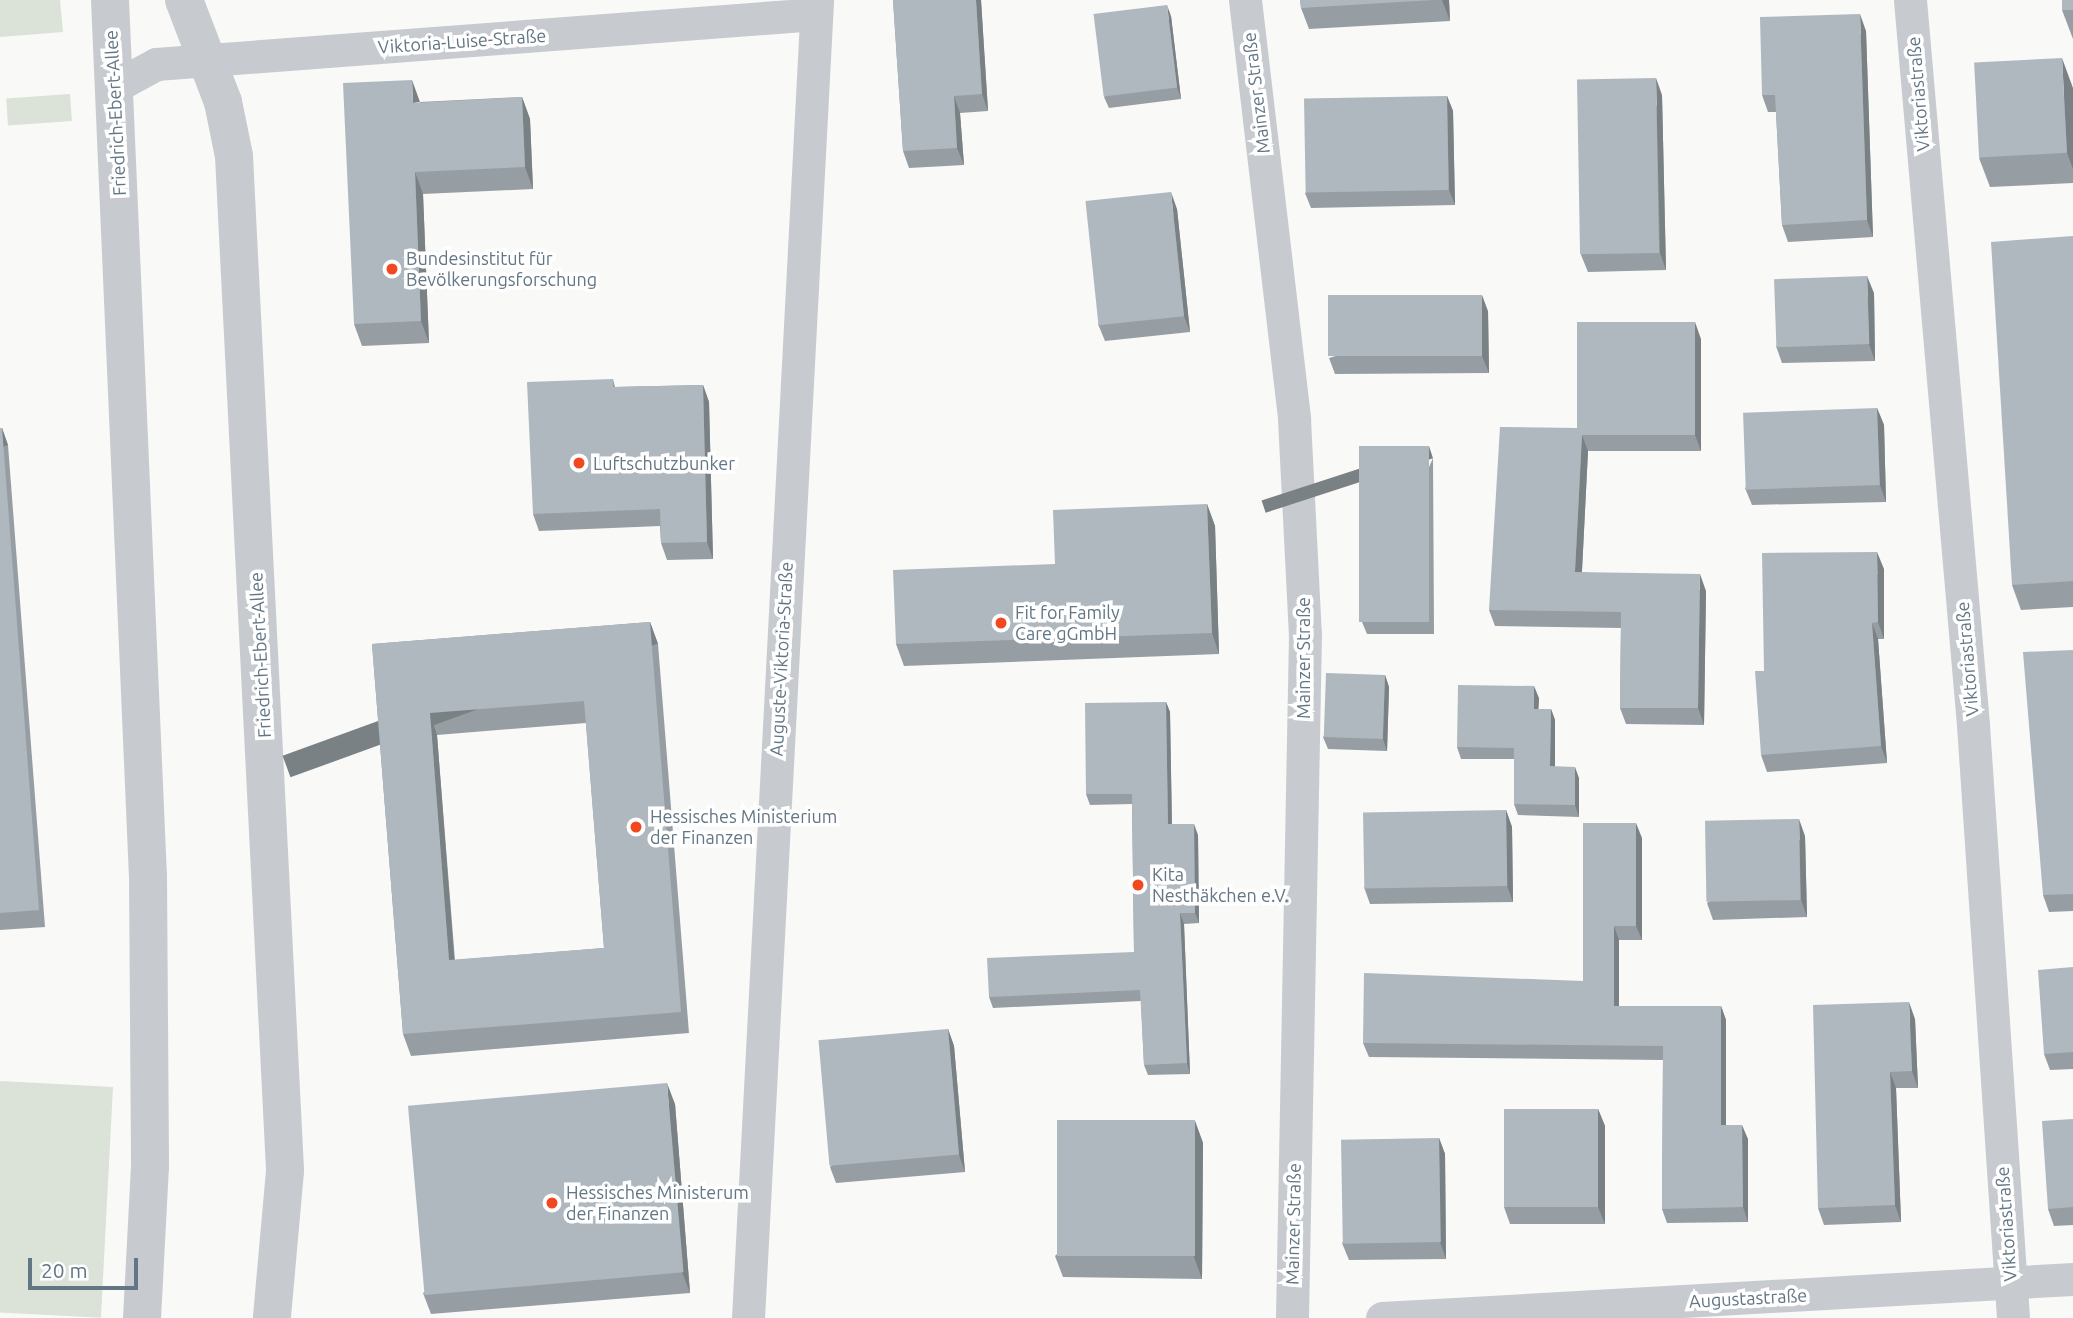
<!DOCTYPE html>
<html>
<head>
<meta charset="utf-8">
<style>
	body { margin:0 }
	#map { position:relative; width:2073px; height:1318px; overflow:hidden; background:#f9f9f7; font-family:Ubuntu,sans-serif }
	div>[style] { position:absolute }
	.green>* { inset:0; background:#dbe2d7; transform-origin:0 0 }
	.minor>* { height:33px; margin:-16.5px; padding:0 16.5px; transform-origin:16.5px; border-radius:16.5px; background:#c7cbcf }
	.tertiary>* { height:38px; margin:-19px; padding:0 19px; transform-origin:19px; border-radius:19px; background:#c7cbcf }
	.wall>* { inset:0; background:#969ea3 }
	.shaded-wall>* { inset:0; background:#7a8185; transform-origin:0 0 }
	.building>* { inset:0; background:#afb8be; transform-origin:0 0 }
	.dots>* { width:19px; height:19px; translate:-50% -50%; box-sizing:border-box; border:4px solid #fff; border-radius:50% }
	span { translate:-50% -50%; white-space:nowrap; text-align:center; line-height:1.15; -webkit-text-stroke:7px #fff; paint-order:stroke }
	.street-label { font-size:18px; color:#627684 }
	.poi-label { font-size:18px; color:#627684 }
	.left { translate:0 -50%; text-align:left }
	.scale { position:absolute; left:28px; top:1258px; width:110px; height:32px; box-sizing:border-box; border:4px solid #627684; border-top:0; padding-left:9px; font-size:21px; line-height:24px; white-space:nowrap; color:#627684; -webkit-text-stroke:5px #fff; paint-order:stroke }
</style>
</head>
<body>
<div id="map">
	<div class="green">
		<div style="clip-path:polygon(0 0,60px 0,63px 32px,0 37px)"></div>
		<div style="left:70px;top:94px;width:27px;height:64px;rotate:86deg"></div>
		<div style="left:113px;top:1087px;width:231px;height:113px;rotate:93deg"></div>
	</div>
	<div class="minor">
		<div style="left:1245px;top:0;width:422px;rotate:83.3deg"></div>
		<div style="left:1294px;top:419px;width:215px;rotate:87.1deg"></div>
		<div style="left:1305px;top:634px;width:684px;rotate:91.09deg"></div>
		<div style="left:1910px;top:0;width:728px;rotate:85.03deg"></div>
		<div style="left:1973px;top:725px;width:594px;rotate:86.14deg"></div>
		<div style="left:114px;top:87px;width:48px;rotate:-28.7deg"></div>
		<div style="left:156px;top:64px;width:662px;rotate:-4.33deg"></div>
		<div style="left:748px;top:1318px;width:1320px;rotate:-87deg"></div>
		<div style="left:1382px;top:1318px;width:692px;rotate:-3.23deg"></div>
	</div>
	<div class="tertiary">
		<div style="left:110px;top:0;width:877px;rotate:87.52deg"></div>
		<div style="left:148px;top:876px;width:290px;rotate:89.6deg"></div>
		<div style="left:150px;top:1166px;width:152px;rotate:93deg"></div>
		<div style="left:184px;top:0;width:109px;rotate:69.1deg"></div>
		<div style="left:223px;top:102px;width:55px;rotate:78.5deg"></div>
		<div style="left:234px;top:156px;width:1016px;rotate:87.12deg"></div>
		<div style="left:285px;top:1171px;width:148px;rotate:95.1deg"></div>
	</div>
	<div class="wall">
		<div style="clip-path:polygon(893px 0,981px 0,988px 111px,960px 113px,964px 165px,909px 168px,903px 151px)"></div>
		<div style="clip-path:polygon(1300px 0,1449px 0,1450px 21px,1309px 29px,1301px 8px)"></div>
		<div style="clip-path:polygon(2073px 0,2073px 39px,2062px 10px)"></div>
		<div style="clip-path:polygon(1171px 16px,1181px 99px,1109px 108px,1104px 97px)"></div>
		<div style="clip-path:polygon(1866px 31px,1873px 237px,1788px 242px,1782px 225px,1776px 112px,1768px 112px,1762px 95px)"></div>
		<div style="clip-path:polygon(2073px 88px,2073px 183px,1990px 187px,1979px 158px)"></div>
		<div style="clip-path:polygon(1662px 95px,1666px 270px,1588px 272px,1581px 255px)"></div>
		<div style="clip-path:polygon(1447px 96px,1453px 111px,1455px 205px,1311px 208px,1305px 193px)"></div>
		<div style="clip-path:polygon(522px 97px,530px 119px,533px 189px,423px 194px,429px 343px,362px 346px,354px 324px,420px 102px)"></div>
		<div style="clip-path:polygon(1177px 209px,1190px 332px,1105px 341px,1098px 324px)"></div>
		<div style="clip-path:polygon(2073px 236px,2073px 607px,2021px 610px,2012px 585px)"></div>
		<div style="clip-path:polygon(1874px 293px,1875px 361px,1782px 363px,1776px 346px)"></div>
		<div style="clip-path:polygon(1488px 311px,1489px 373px,1335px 374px,1329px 358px)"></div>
		<div style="clip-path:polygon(1701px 339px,1701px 451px,1588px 451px,1582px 572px,1706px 591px,1704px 725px,1626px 724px,1620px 708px,1621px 628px,1495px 626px,1489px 610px,1577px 428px)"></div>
		<div style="clip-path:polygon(613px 379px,615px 387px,703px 385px,709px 402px,713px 559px,667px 560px,661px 543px,660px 526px,539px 531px,533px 514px)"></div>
		<div style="clip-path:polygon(1877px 408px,1884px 425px,1886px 502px,1752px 505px,1745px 488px)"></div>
		<div style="clip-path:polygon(0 428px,2px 428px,8px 445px,45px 927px,0 930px)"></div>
		<div style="clip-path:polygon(1433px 458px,1434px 634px,1367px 634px,1362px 622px)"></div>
		<div style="clip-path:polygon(1207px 504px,1215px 526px,1219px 654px,904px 666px,896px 644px,1055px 564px)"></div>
		<div style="clip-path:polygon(1884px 569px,1884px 639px,1878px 639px,1887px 763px,1767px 772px,1761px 755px,1764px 671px)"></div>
		<div style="clip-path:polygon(evenodd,650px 622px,658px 644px,689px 1033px,411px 1056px,403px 1034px,372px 644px,650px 622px,586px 723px,604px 948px,455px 960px,437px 735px,586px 723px)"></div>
		<div style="clip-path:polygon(2073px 650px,2073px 911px,2049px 912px,2043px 895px)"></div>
		<div style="clip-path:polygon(1385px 675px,1389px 687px,1387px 751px,1328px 749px,1323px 737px)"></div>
		<div style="clip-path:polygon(1539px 698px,1538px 709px,1551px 709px,1555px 720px,1555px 767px,1579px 778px,1579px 817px,1518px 815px,1514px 804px,1514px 759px,1461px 759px,1457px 747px)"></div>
		<div style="clip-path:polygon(1166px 702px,1170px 712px,1172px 824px,1198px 835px,1199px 923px,1184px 924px,1190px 1074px,1148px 1075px,1144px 1065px,1141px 1001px,993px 1008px,989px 997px,1134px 952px,1132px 804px,1090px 805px,1086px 794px)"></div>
		<div style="clip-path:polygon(1506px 810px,1512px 827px,1513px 902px,1370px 904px,1364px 887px)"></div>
		<div style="clip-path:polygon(1805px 836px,1807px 917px,1713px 920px,1707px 903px)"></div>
		<div style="clip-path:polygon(1642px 838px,1642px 940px,1619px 940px,1619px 1006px,1721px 1006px,1726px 1020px,1726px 1125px,1748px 1139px,1748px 1222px,1667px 1223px,1662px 1209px,1663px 1060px,1369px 1057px,1363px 1043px,1583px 981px)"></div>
		<div style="clip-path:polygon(2073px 967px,2073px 1069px,2050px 1070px,2044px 1054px)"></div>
		<div style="clip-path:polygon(1915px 1019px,1918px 1088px,1896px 1088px,1901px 1222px,1824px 1225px,1818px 1208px)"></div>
		<div style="clip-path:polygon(948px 1029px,954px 1046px,965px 1172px,836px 1183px,830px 1167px)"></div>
		<div style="clip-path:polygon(675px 1104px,690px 1293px,431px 1314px,423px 1293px)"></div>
		<div style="clip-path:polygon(1598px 1109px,1605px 1126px,1605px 1224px,1510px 1224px,1504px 1207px)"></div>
		<div style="clip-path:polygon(2073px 1119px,2073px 1225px,2054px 1226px,2048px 1209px)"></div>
		<div style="clip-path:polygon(1195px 1121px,1203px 1143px,1202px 1279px,1063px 1277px,1055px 1256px)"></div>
		<div style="clip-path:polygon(1439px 1138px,1445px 1154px,1446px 1259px,1349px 1260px,1342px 1243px)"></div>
	</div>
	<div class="shaded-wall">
		<div style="clip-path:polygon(976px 0,981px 0,988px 111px,982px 94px)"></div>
		<div style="clip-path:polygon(1442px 0,1449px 0,1450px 21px)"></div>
		<div style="clip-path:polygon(1167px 5px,1171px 16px,1181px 99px,1177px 87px)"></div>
		<div style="clip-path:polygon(1860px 14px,1866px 31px,1873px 237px,1867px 220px)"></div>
		<div style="clip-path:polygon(2062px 58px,2073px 88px,2073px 169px,2067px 153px)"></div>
		<div style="clip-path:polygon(1656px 78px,1662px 95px,1666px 270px,1660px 253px)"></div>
		<div style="clip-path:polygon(412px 80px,420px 102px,413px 103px)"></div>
		<div style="clip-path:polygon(954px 96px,960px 113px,964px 165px,957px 148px)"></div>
		<div style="clip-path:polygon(1447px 96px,1453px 111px,1455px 205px,1449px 190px)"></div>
		<div style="clip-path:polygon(522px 97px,530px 119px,533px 189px,525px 167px)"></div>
		<div style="clip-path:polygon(415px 172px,423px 194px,429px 343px,421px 321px)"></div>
		<div style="clip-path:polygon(1171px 192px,1177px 209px,1190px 332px,1184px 316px)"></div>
		<div style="clip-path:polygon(1867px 276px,1874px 293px,1875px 361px,1869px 344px)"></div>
		<div style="clip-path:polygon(1482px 295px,1488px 311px,1489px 373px,1482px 356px)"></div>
		<div style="clip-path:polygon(1695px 322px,1701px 339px,1701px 451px,1695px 435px)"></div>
		<div style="clip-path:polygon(703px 385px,709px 402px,713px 559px,707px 542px)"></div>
		<div style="clip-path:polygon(1877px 408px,1884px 425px,1886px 502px,1880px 485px)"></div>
		<div style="left:2px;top:428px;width:18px;height:483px;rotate:71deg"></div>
		<div style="clip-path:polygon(1582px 435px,1588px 451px,1581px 589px,1575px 572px)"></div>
		<div style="left:1429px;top:446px;width:13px;height:176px;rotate:72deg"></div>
		<div style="clip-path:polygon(1207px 504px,1215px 526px,1219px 654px,1212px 633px)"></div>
		<div style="clip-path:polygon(1877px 552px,1884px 569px,1884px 639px,1878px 622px)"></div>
		<div style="clip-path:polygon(1700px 574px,1706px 591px,1704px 725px,1698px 708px)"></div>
		<div style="left:650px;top:622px;width:23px;height:391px;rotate:70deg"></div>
		<div style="clip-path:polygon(1872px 623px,1878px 639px,1887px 763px,1881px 746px)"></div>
		<div style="clip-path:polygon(1385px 675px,1389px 687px,1387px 751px,1383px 739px)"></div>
		<div style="clip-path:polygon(1534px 686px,1539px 698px,1538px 720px,1534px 709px)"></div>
		<div style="clip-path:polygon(1166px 702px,1170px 712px,1172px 835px,1168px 824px)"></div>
		<div style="clip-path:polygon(1551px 709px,1555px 720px,1555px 778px,1550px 766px)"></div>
		<div style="clip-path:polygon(430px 713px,437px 735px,456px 982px,449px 960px)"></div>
		<div style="clip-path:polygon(1575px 767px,1579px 778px,1579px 817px,1575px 805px)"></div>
		<div style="clip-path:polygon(1506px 810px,1512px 827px,1513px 902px,1507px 886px)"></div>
		<div style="clip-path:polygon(1799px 819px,1805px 836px,1807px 917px,1801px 900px)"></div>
		<div style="clip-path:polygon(1636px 823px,1642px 838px,1642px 940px,1636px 926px)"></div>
		<div style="clip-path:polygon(1194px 824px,1198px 835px,1199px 923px,1195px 913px)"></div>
		<div style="clip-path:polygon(1180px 913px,1184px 924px,1190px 1074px,1187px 1063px)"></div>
		<div style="clip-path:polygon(1614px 926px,1619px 940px,1619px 1020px,1614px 1006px)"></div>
		<div style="clip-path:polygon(1909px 1002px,1915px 1019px,1918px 1088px,1912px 1071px)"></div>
		<div style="clip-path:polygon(1721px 1006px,1726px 1020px,1726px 1139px,1721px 1125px)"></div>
		<div style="clip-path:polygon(948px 1029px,954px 1046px,965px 1172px,959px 1155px)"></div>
		<div style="clip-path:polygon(1890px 1072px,1896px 1088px,1901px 1222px,1895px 1205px)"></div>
		<div style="clip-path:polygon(667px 1083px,675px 1104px,690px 1293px,682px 1272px)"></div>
		<div style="clip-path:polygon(1598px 1109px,1605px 1126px,1605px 1224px,1598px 1207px)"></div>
		<div style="clip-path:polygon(1195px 1121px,1203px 1143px,1202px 1279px,1194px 1257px)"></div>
		<div style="clip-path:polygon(1742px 1125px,1748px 1139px,1748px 1222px,1743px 1207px)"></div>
		<div style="clip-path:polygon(1439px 1138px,1445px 1154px,1446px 1259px,1440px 1242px)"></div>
	</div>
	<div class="building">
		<div style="clip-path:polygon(893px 0,976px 0,982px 94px,954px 96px,957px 148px,903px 151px)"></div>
		<div style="clip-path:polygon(1300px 0,1433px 0,1301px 8px)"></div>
		<div style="left:2062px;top:0;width:11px;height:10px"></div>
		<div style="left:1167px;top:5px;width:83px;height:74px;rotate:83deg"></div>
		<div style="clip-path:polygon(1860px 14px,1867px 220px,1782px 225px,1775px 95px,1762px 95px,1760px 17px)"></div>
		<div style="left:2062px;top:58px;width:95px;height:88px;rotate:87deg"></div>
		<div style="left:1656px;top:78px;width:175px;height:79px;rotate:89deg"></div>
		<div style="clip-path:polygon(412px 80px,413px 103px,522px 97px,525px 167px,415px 172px,421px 321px,354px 324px,343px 83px)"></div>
		<div style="left:1447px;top:96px;width:94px;height:143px;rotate:89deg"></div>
		<div style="left:1171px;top:192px;width:125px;height:86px;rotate:84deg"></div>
		<div style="clip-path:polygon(2073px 236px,2073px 581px,2012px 585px,1991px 242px)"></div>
		<div style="left:1867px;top:276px;width:68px;height:93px;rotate:88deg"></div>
		<div style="left:1482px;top:295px;width:61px;height:154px;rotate:90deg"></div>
		<div style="clip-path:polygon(1577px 322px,1695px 322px,1695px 435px,1582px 435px,1575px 572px,1700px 574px,1698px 708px,1620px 708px,1621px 612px,1489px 610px,1500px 427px,1577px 428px)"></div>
		<div style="clip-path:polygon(613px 379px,613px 387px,703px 385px,707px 542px,661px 543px,660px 509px,533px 514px,527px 382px)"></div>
		<div style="left:1877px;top:408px;width:77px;height:134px;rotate:88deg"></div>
		<div style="clip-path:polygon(0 428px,2px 428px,39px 910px,0 913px)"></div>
		<div style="left:1429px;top:446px;width:176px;height:70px;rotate:90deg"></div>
		<div style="clip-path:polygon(1207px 504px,1212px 633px,896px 644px,893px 570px,1055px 564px,1053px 510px)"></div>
		<div style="clip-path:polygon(1877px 552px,1878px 622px,1872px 623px,1881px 746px,1761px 755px,1755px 671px,1764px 671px,1762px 553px)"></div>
		<div style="clip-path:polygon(evenodd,650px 622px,681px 1012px,403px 1034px,372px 644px,650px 622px,584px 701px,604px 948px,449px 960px,430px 713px,584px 701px)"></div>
		<div style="clip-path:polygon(2073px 650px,2073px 894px,2043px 895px,2023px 652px)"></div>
		<div style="left:1326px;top:673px;width:59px;height:64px;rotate:2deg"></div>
		<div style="clip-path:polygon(1458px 685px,1534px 686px,1534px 709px,1551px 709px,1550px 766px,1575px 767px,1575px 805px,1514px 804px,1514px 748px,1457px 747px)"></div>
		<div style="clip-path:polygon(1166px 702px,1168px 824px,1194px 824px,1195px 913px,1180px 913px,1187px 1063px,1144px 1065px,1140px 990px,989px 997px,987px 958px,1134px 952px,1132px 794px,1086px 794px,1085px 703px)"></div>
		<div style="left:1506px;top:810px;width:76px;height:143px;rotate:89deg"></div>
		<div style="left:1799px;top:819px;width:81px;height:94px;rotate:89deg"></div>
		<div style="clip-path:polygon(1583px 823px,1636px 823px,1636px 926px,1614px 926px,1614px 1006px,1721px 1006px,1721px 1125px,1742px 1125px,1743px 1207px,1662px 1209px,1663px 1046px,1363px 1043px,1364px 973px,1583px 981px)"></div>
		<div style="clip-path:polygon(2073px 967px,2073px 1052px,2044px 1054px,2038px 970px)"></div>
		<div style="clip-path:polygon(1909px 1002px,1912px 1071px,1890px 1072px,1895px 1205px,1818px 1208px,1813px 1005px)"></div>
		<div style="left:948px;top:1029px;width:126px;height:130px;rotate:85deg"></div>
		<div style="left:667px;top:1083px;width:190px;height:260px;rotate:85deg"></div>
		<div style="left:1504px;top:1109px;width:94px;height:98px"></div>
		<div style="clip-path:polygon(2073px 1119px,2073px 1207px,2048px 1209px,2042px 1121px)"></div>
		<div style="left:1057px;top:1120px;width:138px;height:136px"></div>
		<div style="left:1439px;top:1138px;width:104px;height:98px;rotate:89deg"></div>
	</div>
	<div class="dots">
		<div style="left:392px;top:269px;background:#f1481f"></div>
		<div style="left:579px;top:463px;background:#f1481f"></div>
		<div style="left:1001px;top:623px;background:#f1481f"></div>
		<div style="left:636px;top:827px;background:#f1481f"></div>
		<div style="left:1138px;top:885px;background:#f1481f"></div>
		<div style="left:552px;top:1203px;background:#f1481f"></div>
	</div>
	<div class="street-label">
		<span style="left:462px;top:41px;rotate:-4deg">Viktoria-Luise-Straße</span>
		<span style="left:1256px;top:93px;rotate:-97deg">Mainzer Straße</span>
		<span style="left:1918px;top:94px;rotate:-95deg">Viktoriastraße</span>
		<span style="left:115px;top:113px;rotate:-93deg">Friedrich-Ebert-Allee</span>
		<span style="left:260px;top:655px;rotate:-93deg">Friedrich-Ebert-Allee</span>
		<span style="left:1303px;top:658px;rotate:-90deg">Mainzer Straße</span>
		<span style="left:781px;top:659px;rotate:-87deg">Auguste-Viktoria-Straße</span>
		<span style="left:1967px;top:659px;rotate:-95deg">Viktoriastraße</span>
		<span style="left:1293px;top:1224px;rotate:-89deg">Mainzer Straße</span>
		<span style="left:2006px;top:1224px;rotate:-94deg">Viktoriastraße</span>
		<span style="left:1748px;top:1298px;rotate:-3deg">Augustastraße</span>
	</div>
	<div class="poi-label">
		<span class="left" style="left:406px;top:269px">Bundesinstitut für<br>Bevölkerungsforschung</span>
		<span class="left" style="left:593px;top:463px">Luftschutzbunker</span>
		<span class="left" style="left:1015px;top:623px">Fit for Family<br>Care gGmbH</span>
		<span class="left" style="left:650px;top:827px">Hessisches Ministerium<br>der Finanzen</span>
		<span class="left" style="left:1152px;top:885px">Kita<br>Nesthäkchen e.V.</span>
		<span class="left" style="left:566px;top:1203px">Hessisches Ministerum<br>der Finanzen</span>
	</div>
	<div class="scale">20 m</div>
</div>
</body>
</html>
